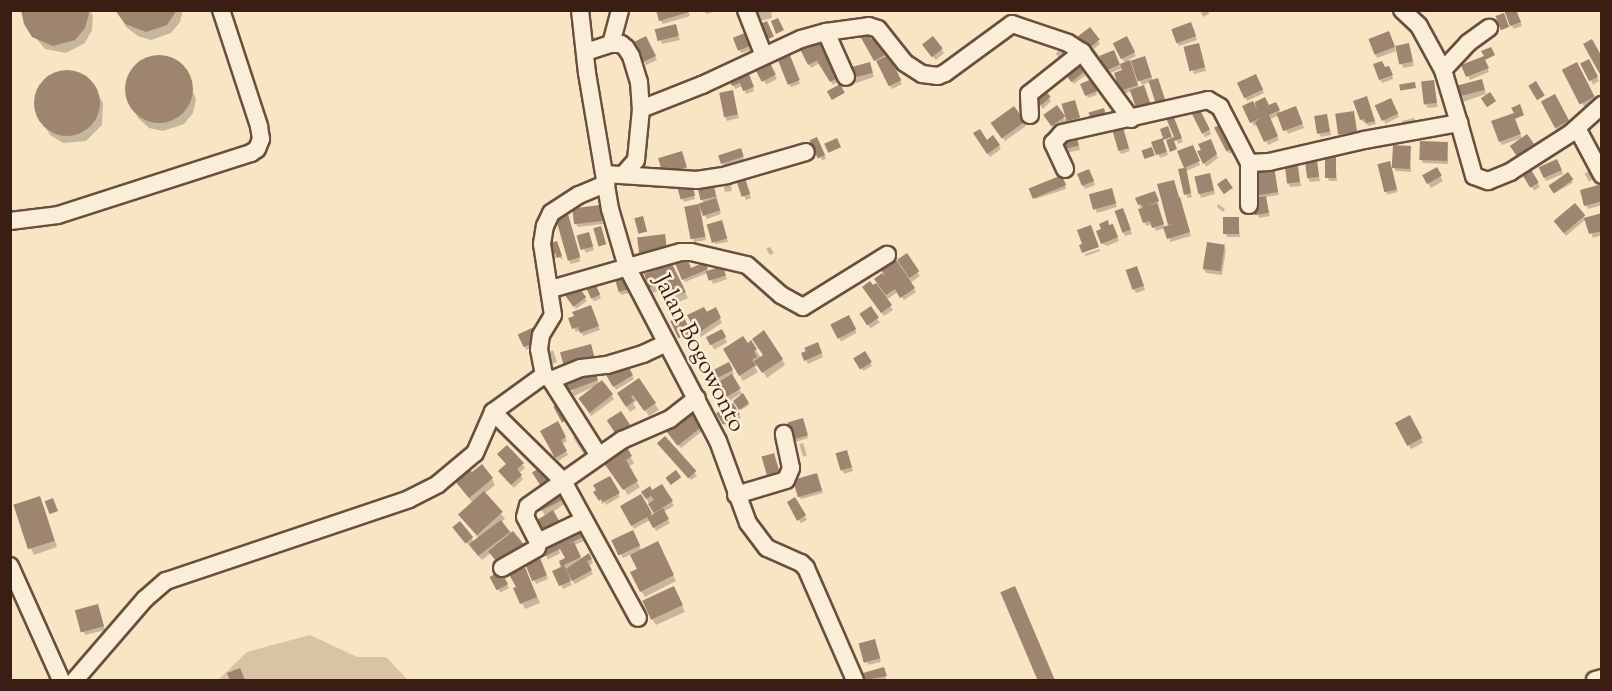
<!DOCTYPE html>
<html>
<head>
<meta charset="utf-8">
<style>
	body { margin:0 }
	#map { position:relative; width:1612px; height:691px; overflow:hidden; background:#f8e5c3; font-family:"Sorts Mill Goudy",serif }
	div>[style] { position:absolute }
	.green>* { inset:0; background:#d8c3a5 }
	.shadow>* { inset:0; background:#0003; transform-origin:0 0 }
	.building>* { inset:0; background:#9d856f; transform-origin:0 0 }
	.round { border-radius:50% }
	.roads { filter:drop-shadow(2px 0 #6a4f3f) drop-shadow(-2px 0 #6a4f3f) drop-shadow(0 2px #6a4f3f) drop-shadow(0 -2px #6a4f3f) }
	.minor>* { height:16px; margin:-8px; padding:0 8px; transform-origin:8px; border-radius:8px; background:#faeed8 }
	span { translate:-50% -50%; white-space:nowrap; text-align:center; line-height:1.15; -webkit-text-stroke:5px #faeed8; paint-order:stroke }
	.street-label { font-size:24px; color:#3a1d13 }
	.frame { position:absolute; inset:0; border:12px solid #3a1d13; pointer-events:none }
</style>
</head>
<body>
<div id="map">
	<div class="green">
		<div style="clip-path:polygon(310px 635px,357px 657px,386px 657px,408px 680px,218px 680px,247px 652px)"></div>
	</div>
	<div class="shadow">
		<div style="clip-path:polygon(24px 10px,90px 10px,93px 16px,92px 30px,85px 43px,66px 53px,45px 49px,29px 30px)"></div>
		<div style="clip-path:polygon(119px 10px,183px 10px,180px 22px,171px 33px,151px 40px,138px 36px,126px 27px)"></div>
		<div style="clip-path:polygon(688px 10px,690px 16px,663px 24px,660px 20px)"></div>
		<div style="clip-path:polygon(704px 10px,719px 10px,706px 14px)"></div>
		<div style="clip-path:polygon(756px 10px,771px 10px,772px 18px,760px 21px)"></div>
		<div style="clip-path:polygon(1200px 10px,1208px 10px,1209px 14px,1203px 17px)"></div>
		<div style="clip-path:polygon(1516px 10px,1522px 26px,1514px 29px,1511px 25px)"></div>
		<div style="clip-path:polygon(675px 25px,680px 40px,662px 44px,657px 30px)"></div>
		<div style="clip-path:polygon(1193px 28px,1197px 40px,1179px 46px,1177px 42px)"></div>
		<div style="clip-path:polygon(1390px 36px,1396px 51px,1377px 58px,1375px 54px)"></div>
		<div style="clip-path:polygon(817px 37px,841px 80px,833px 85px,820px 63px,811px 68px,800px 46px)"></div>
		<div style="clip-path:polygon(862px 37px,871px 41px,877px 37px,902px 84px,892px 89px)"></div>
		<div style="clip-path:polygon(646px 38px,657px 60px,646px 65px,643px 58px,639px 59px,637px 56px)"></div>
		<div style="clip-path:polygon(735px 38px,747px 39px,751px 50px,741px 53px)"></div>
		<div style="clip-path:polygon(1126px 38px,1136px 56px,1128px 60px,1139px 88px,1124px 94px,1116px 74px,1124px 71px,1123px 68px,1108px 74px,1106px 70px,1115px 56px,1119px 66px,1125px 64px,1115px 44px)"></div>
		<div style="clip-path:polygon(1081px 41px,1098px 41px,1100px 44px,1094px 49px,1099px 56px,1094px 60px)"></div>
		<div style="clip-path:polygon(1397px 47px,1410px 48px,1414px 66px,1403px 68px)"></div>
		<div style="clip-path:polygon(1185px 48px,1200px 49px,1206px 71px,1194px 74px)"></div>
		<div style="clip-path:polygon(926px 49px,942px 50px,944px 53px,936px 60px)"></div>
		<div style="left:1061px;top:49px;width:11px;height:7px;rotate:52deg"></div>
		<div style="clip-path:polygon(159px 57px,173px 60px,184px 70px,196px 99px,193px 113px,184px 124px,163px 131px,149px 128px,138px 118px,126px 89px,134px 69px,145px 60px)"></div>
		<div style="clip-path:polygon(791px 58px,800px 84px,791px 87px,789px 84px)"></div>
		<div style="clip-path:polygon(1146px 61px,1153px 81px,1159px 84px,1166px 104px,1159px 106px,1150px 82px,1142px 85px,1140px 81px)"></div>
		<div style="clip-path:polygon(1485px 61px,1489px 72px,1470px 80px,1463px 66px)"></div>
		<div style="left:1588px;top:61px;width:23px;height:7px;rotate:61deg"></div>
		<div style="left:1576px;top:64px;width:45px;height:13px;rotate:62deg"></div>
		<div style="left:769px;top:65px;width:16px;height:12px;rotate:60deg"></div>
		<div style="clip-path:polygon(871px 68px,874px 77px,856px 83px,854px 79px)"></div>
		<div style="clip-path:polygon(1385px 69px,1391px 71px,1393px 79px,1382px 83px,1380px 79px)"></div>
		<div style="clip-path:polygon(1085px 71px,1087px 74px,1074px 84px,1067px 75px)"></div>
		<div style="clip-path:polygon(77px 73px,90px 80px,103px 103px,102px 125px,86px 141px,63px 143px,50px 135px,37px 113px,38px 90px,54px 74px)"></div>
		<div style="clip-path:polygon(748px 75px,754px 91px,746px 94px,742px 86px,735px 89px,733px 85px)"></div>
		<div style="clip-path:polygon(1258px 80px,1264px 93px,1247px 101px,1245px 97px)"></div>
		<div style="clip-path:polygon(1433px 82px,1438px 107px,1428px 108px,1426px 105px)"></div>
		<div style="clip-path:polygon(1082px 84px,1094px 84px,1097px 95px,1088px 98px)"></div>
		<div style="clip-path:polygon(1483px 84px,1486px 94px,1460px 103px,1458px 99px)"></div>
		<div style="clip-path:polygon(732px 92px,739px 118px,727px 121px,725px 117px)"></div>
		<div style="left:1555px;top:96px;width:31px;height:14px;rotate:63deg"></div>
		<div style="clip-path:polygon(1049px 98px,1051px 101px,1043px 109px,1036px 100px)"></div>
		<div style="clip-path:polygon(1265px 99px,1269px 107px,1276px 104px,1281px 114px,1298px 112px,1304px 128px,1288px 134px,1280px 115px,1270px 119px,1279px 140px,1268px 145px,1258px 124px,1254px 126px,1244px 107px)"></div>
		<div style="left:1390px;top:100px;width:19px;height:15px;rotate:62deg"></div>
		<div style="clip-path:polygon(1368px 102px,1376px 124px,1369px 126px,1361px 120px)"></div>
		<div style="clip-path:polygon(1076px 106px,1081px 121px,1071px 124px,1068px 119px)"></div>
		<div style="left:1057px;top:107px;width:17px;height:14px;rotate:57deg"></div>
		<div style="clip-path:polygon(1014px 108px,1026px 126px,1005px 141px,995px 127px)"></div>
		<div style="left:1200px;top:112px;width:25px;height:7px;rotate:63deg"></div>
		<div style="clip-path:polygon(1353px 112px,1358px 135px,1341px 137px,1339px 134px)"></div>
		<div style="clip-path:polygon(1414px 118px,1417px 127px,1404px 129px,1402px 121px)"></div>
		<div style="clip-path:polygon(1168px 119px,1174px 121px,1183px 142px,1178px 144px)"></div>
		<div style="clip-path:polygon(1328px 119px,1331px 135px,1321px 137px,1319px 133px)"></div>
		<div style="clip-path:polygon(1515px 119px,1522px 139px,1526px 136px,1534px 148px,1519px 158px,1511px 146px,1519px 139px,1502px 145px,1500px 141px)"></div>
		<div style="clip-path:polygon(1216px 128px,1236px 151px,1229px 154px)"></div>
		<div style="clip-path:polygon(1123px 129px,1130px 151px,1121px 154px,1119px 150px)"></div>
		<div style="clip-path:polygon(975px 134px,987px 142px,993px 137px,1001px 149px,990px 157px)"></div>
		<div style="clip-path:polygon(1077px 138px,1080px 150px,1066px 153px,1064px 150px)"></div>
		<div style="left:816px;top:139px;width:22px;height:4px;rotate:63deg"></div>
		<div style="clip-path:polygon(1578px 141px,1590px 161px,1585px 164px,1574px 144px)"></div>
		<div style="clip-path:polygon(1153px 143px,1164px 143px,1168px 155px,1160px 158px)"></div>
		<div style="clip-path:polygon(1212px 144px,1218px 158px,1206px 167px,1199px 152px)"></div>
		<div style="clip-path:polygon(1447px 144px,1448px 164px,1423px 163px,1421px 159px)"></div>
		<div style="clip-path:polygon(1410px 147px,1411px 172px,1396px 171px,1394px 168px)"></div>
		<div style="clip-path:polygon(1195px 151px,1200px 165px,1186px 171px,1192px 197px,1187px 198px,1180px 170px,1186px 169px,1179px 152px)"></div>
		<div style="clip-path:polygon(742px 153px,744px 160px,724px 166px,722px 162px)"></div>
		<div style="clip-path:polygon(683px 156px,687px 171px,666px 177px)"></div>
		<div style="clip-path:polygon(1335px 156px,1337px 181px,1329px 181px,1327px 177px)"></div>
		<div style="clip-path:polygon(1316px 161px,1320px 181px,1310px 182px,1308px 178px)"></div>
		<div style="left:1390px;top:163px;width:30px;height:11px;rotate:75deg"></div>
		<div style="clip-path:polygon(1559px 164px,1563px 174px,1546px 181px,1544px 177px)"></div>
		<div style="clip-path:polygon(1297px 167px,1301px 186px,1290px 187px,1288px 183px)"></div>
		<div style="clip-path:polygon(1273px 168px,1279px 195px,1265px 197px,1270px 216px,1259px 218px,1255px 195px)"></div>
		<div style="left:1436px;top:169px;width:14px;height:14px;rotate:60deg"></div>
		<div style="left:1592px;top:169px;width:9px;height:9px;rotate:58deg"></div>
		<div style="left:1530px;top:171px;width:19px;height:7px;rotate:58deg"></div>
		<div style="clip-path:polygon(1091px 174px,1095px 185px,1085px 189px,1083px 185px)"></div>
		<div style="left:1568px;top:174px;width:10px;height:22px;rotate:61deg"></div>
		<div style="clip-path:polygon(1195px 178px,1211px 178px,1215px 194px,1201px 198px)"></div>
		<div style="clip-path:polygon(722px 180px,730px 180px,732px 191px,725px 192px)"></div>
		<div style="clip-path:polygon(745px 181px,751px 198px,746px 200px,744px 196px)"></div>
		<div style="clip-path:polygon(1064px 181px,1066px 189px,1035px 199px,1033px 195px)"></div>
		<div style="clip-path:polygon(714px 185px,721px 214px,707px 219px,700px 209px,706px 240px,694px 242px,686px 208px,704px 203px,702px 199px)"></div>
		<div style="clip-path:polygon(1175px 185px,1191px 236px,1170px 242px,1170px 226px,1159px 186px)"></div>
		<div style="clip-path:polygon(692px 186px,695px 199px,684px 202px,682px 198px)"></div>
		<div style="clip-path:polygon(1602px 186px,1602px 205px,1588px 209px,1586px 205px)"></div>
		<div style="clip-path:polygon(1113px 193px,1117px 207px,1097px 213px,1091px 196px)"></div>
		<div style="clip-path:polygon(1156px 196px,1165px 228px,1156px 231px,1153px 224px,1146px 226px,1139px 204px)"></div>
		<div style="clip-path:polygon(1218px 204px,1225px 209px,1223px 212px,1217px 207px)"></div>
		<div style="clip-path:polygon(1575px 205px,1586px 219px,1602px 214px,1602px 235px,1593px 238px,1586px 219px,1566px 236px,1557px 225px)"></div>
		<div style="clip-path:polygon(599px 206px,603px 224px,578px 227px,576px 224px)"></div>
		<div style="clip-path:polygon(1125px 213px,1132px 234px,1125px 236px,1123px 232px)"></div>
		<div style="left:567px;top:215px;width:48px;height:10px;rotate:74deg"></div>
		<div style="clip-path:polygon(1238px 219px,1240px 237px,1227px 237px,1225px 233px)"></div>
		<div style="clip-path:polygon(722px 222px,728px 242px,715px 244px,709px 225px)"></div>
		<div style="clip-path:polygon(1110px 227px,1114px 229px,1119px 241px,1107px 246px,1103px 244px,1098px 232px)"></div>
		<div style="clip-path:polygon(590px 238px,594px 250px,586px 253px,584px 249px)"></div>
		<div style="clip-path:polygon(1224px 246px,1226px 250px,1222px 275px,1206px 273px,1204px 269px)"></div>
		<div style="clip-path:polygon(559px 247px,563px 260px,559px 257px,552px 259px,550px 255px)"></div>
		<div style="clip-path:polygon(770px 247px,774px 253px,770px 255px,766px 249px)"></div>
		<div style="clip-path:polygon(1100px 249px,1100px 251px,1086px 256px,1084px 254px)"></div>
		<div style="clip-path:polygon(906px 255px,920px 276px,910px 283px,916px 292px,904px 300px,898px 292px,886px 300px,893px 310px,884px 316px,866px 291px,879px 283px,876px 279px,885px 273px,883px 271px)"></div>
		<div style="clip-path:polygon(704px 264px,708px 272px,724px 272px,727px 279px,713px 284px,708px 273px,685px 282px,683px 279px,691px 269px)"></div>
		<div style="clip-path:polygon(1139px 271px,1145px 290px,1136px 293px,1134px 289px)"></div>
		<div style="clip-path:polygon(675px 272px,688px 298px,674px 304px,667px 288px,653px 293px,650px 287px)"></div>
		<div style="clip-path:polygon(625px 276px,629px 293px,621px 295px,619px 291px)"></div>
		<div style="left:593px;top:281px;width:19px;height:8px;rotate:65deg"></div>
		<div style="clip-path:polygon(585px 298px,587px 301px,576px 309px,569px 299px)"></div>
		<div style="left:871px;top:308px;width:17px;height:11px;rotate:59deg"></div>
		<div style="clip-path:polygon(715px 309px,722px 323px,701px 337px,689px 316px)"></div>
		<div style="clip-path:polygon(593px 311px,600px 330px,583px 336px,580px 330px,576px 332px,570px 319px)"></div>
		<div style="left:682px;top:316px;width:22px;height:11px;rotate:63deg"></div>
		<div style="left:848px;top:317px;width:18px;height:18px;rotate:61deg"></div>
		<div style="left:721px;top:331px;width:13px;height:15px;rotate:61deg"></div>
		<div style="clip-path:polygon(519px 335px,541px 344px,526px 350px)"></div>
		<div style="clip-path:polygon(751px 342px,761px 358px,782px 359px,785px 365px,767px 378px,758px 364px,755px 367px,758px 372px,743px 381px,725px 350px)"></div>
		<div style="clip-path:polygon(819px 347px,823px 357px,808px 364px,806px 360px)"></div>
		<div style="clip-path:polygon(553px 350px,557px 362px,549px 365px,544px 354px)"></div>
		<div style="left:864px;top:353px;width:15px;height:10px;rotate:58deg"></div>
		<div style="clip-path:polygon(626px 364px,634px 379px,616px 390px,605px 371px)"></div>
		<div style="clip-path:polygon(728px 364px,734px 374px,731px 376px,749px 405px,741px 410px,735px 401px,741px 396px,740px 394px,728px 402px,717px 384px,713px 386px,707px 376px)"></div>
		<div style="clip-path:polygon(594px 373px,599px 384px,602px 382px,614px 399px,591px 416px,582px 402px,593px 387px,574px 396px,571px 392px)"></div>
		<div style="clip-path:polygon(638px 380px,659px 410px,649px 416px,638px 400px,633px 403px,636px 408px,630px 412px,622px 399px)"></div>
		<div style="left:733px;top:405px;width:15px;height:17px;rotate:58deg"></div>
		<div style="clip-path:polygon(693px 412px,706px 428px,681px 448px,670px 435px)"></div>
		<div style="left:1410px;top:417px;width:29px;height:14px;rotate:63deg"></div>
		<div style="clip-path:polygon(557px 423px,567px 441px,562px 444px,568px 455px,558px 461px,542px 431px)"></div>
		<div style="clip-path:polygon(804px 424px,808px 438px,796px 442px,794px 438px)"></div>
		<div style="left:581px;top:433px;width:20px;height:9px;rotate:57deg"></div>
		<div style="left:803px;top:443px;width:13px;height:4px;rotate:72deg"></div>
		<div style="clip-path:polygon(624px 446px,634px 463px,628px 467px,640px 487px,628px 495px,607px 465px)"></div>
		<div style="clip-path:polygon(507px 447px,525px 468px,519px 473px,523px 479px,514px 488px,502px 475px,507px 464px)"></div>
		<div style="clip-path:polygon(661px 447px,675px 447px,697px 476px,691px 480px)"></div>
		<div style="clip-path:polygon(848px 455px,853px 471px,844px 474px,842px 470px)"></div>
		<div style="clip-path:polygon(775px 458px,780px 475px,769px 478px,767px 474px)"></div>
		<div style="clip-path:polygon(472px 474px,492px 479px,495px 485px,485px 493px,505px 519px,501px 522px,524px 546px,491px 553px,482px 560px,456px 531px,471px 538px,475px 543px,480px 540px,460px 514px,473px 503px,460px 487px)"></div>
		<div style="clip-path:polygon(609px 478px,620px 497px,606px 505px,605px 502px,602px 504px,595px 485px)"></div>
		<div style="clip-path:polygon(818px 478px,823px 493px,801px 499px,795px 480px)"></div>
		<div style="clip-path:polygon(662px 486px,674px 506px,663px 512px,670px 523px,656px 531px,650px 520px,634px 529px,622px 507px,641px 496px,655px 521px,657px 520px,643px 492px,652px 492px)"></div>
		<div style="clip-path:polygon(561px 492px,567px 502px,546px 517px,539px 505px)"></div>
		<div style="left:795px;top:499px;width:24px;height:7px;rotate:60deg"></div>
		<div style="clip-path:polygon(43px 504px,57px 547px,34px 555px,31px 549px)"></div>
		<div style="clip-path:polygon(577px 528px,584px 541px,574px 545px,581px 559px,589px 555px,593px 563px,588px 566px,593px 574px,575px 584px,568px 576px,572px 585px,563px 589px,554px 571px,564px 567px,561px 562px,567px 559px,568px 547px,571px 546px,565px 534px)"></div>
		<div style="clip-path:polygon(632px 532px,642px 551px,660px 549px,676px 581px,645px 597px,641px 591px,639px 569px,632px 554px,623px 558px,614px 541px)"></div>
		<div style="left:553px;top:539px;width:16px;height:14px;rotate:63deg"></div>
		<div style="clip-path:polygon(539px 558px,548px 579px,536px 584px,525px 560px)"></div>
		<div style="clip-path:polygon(525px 568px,540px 603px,525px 609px,515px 589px)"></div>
		<div style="left:501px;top:573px;width:17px;height:10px;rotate:62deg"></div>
		<div style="clip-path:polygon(677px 594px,685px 612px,656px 625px,652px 619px)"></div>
		<div style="clip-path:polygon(99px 609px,105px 630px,85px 635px,77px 611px)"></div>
		<div style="clip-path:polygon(876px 644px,881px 662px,868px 665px,861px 645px)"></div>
		<div style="clip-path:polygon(885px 673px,886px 680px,866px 680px,865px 674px)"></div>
	</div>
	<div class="building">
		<div style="clip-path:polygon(21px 10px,89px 10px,89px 14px,85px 28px,75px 40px,53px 46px,32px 37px,24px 24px)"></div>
		<div style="clip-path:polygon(115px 10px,177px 10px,167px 25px,146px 32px,125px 24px)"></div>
		<div style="clip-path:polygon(656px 10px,688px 10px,689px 12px,659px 21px)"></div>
		<div style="clip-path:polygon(1504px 10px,1516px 10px,1521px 22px,1510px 26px)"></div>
		<div style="left:1504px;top:13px;width:15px;height:9px;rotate:70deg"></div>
		<div style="clip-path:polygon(778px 18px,784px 30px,776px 34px,771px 21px)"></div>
		<div style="left:767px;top:21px;width:17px;height:8px;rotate:66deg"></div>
		<div style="left:1191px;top:22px;width:15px;height:21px;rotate:70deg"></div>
		<div style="left:676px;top:24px;width:12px;height:22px;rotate:76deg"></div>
		<div style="left:1090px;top:27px;width:16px;height:16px;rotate:52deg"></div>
		<div style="left:1389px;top:31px;width:17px;height:22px;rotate:69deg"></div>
		<div style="clip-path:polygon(867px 32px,871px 39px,878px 35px,888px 53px,874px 61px,860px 36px)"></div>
		<div style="left:745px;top:33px;width:14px;height:13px;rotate:69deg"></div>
		<div style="clip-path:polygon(818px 35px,841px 76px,830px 82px,817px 61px,824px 57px,808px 65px,798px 45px)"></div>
		<div style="clip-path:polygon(646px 36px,656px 56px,643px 62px,639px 55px,636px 57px,632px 43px)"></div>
		<div style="left:933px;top:36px;width:16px;height:14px;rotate:52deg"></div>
		<div style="left:1127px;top:36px;width:18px;height:16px;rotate:63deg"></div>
		<div style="clip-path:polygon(1592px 39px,1602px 57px,1602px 78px,1583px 44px)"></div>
		<div style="left:1199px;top:43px;width:25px;height:16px;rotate:76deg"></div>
		<div style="left:1409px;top:43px;width:19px;height:14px;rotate:78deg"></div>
		<div style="clip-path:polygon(1491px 47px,1495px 55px,1485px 60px,1489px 68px,1466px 77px,1461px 65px,1484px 56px,1481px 51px)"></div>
		<div style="left:1114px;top:50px;width:16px;height:16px;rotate:68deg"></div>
		<div style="left:789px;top:53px;width:29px;height:13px;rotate:68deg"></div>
		<div style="left:889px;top:55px;width:28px;height:14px;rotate:64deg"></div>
		<div class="round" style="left:125px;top:55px;width:68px;height:68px"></div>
		<div style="left:1145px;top:56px;width:22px;height:15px;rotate:72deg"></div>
		<div style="left:1589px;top:59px;width:20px;height:10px;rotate:63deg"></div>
		<div style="left:1078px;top:60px;width:13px;height:19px;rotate:51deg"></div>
		<div style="clip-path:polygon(1130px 60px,1138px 85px,1120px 91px,1114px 73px,1122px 70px,1120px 64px)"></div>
		<div style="clip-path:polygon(1382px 61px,1385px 67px,1389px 66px,1393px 75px,1379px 80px,1373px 64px)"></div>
		<div style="left:870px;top:62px;width:11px;height:22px;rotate:75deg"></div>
		<div style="left:1577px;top:62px;width:39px;height:17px;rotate:63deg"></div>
		<div style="left:770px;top:63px;width:13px;height:16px;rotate:63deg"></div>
		<div style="clip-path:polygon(747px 69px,754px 87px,743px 91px,740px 83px,732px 86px,728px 77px)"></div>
		<div class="round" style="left:34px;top:70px;width:66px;height:66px"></div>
		<div style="left:1256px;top:74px;width:17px;height:21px;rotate:65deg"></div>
		<div style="left:1158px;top:78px;width:23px;height:10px;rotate:72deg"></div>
		<div style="left:1092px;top:79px;width:13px;height:13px;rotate:67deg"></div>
		<div style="left:1482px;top:79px;width:11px;height:31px;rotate:75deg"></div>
		<div style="left:1434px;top:80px;width:23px;height:13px;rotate:83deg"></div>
		<div style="left:1536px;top:81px;width:17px;height:9px;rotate:59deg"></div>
		<div style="left:1415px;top:82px;width:6px;height:16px;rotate:81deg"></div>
		<div style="left:840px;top:84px;width:10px;height:15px;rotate:61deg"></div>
		<div style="left:1144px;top:85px;width:24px;height:15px;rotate:71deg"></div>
		<div style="left:1042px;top:87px;width:13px;height:13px;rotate:48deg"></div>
		<div style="left:733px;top:90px;width:25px;height:14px;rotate:79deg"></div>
		<div style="left:1490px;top:92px;width:11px;height:11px;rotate:56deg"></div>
		<div style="left:1555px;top:94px;width:30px;height:16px;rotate:62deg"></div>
		<div style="clip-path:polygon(1367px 96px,1375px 121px,1366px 123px,1364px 119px,1360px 120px,1353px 101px)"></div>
		<div style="clip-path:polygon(1265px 97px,1269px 105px,1276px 102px,1280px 110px,1269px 115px,1278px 136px,1264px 142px,1255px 122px,1262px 117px,1250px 123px,1242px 106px,1253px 101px,1257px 110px,1255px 102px)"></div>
		<div style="left:1391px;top:98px;width:17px;height:18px;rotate:65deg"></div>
		<div style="left:1075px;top:100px;width:18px;height:14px;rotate:74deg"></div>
		<div style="clip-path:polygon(1520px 104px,1524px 115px,1515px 119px,1521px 134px,1499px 142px,1491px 121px,1514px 113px,1511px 108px)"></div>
		<div style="left:1057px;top:105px;width:14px;height:17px;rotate:54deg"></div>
		<div style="left:1014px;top:106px;width:19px;height:29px;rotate:54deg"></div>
		<div style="left:1296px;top:106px;width:19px;height:21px;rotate:69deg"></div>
		<div style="left:1104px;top:108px;width:15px;height:16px;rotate:74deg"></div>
		<div style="left:1200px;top:110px;width:22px;height:9px;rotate:63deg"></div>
		<div style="left:1354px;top:111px;width:21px;height:19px;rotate:82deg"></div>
		<div style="left:1327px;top:114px;width:18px;height:13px;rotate:81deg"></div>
		<div style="clip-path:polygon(1173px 115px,1182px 138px,1174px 141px,1177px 149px,1170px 152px,1166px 140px,1174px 137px,1166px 118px)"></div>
		<div style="left:1223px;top:123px;width:27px;height:10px;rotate:63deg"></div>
		<div style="left:1122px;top:124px;width:25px;height:11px;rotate:74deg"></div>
		<div style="clip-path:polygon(1168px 126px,1172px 137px,1163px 140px,1167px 152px,1156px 155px,1151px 142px,1163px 138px,1160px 129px)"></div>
		<div style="clip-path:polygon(980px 129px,987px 140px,993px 135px,1000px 145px,987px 154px,973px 133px)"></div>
		<div style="left:1076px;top:133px;width:13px;height:17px;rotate:77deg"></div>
		<div style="left:1527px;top:134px;width:12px;height:21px;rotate:55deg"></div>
		<div style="left:817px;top:137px;width:20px;height:8px;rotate:66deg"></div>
		<div style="left:837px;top:138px;width:10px;height:14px;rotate:66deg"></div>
		<div style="clip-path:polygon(1211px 139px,1217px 154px,1203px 164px,1197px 151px,1201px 150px,1198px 144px)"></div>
		<div style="left:1420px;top:141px;width:28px;height:19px;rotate:2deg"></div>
		<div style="clip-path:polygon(1193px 145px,1200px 161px,1186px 167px,1191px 193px,1184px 195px,1178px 169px,1184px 168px,1177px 151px)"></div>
		<div style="left:1393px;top:145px;width:18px;height:23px;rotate:3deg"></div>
		<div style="left:1152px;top:147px;width:9px;height:11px;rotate:72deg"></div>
		<div style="left:741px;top:148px;width:9px;height:24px;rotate:72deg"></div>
		<div style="left:682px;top:151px;width:17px;height:25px;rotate:73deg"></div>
		<div style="left:1325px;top:154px;width:11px;height:24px"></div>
		<div style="left:1557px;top:159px;width:12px;height:20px;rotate:66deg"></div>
		<div style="left:1317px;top:160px;width:17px;height:12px;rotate:83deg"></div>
		<div style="left:1390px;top:161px;width:29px;height:13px;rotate:76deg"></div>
		<div style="clip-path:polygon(1274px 166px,1278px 192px,1253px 196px,1255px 169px)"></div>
		<div style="left:1298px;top:166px;width:16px;height:13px;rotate:83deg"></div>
		<div style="left:1437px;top:167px;width:10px;height:17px;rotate:61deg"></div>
		<div style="left:1530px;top:168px;width:17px;height:10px;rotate:59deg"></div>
		<div style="left:1089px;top:169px;width:13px;height:13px;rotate:67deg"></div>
		<div style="left:1568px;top:172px;width:9px;height:24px;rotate:54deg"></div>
		<div style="left:1210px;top:173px;width:18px;height:16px;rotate:77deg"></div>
		<div style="left:744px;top:175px;width:20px;height:9px;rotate:72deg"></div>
		<div style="left:1062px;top:175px;width:11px;height:36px;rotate:68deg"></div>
		<div style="left:1226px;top:178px;width:12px;height:11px;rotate:55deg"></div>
		<div style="left:712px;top:179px;width:18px;height:16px;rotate:77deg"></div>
		<div style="clip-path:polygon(1174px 180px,1179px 197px,1172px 200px,1180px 197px,1190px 232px,1167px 239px,1163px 227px,1179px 222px,1168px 225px,1157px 184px)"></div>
		<div style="left:691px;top:181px;width:15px;height:15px;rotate:74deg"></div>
		<div style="clip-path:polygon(1602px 184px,1602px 201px,1584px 206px,1580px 190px)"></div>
		<div style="left:1112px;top:188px;width:16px;height:24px;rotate:75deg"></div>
		<div style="clip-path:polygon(1155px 191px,1159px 201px,1147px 206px,1157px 203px,1164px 224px,1152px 228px,1150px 221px,1143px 223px,1138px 209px,1143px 208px,1141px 204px,1138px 205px,1135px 198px)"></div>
		<div style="left:1266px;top:196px;width:17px;height:14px;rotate:80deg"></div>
		<div style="left:716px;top:198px;width:13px;height:18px;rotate:72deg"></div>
		<div style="left:1575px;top:203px;width:16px;height:28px;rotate:50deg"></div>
		<div style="left:699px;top:204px;width:33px;height:15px;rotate:79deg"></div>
		<div style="left:600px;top:205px;width:16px;height:28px;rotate:83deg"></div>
		<div style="left:1123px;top:208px;width:23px;height:9px;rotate:70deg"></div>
		<div style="clip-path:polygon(1602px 213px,1602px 231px,1589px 234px,1584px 218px)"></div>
		<div style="left:568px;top:214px;width:45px;height:13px;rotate:74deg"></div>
		<div style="left:643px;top:216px;width:16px;height:9px;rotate:75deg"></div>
		<div style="left:1223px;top:217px;width:16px;height:17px"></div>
		<div style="left:722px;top:220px;width:19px;height:16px;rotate:74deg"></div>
		<div style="clip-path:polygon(1108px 220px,1109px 225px,1113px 224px,1118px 237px,1101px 244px,1096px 231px,1101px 229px,1099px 224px)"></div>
		<div style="clip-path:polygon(1091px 225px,1099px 247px,1082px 253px,1079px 245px,1082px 244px,1077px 230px)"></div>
		<div style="left:601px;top:226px;width:19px;height:8px;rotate:74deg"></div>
		<div style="left:589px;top:232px;width:15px;height:13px;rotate:74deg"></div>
		<div style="left:665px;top:234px;width:16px;height:28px;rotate:83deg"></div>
		<div style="clip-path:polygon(557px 241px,562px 256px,557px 258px,556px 253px,548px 256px,545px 245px)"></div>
		<div style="left:1207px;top:242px;width:18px;height:27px;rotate:9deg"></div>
		<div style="left:907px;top:253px;width:22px;height:12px;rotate:56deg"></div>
		<div style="clip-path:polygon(687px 258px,691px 268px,705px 262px,708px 269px,682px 280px,675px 263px)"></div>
		<div style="clip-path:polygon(896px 260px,915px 288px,900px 298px,895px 289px,886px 295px,874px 279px,882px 273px,888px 280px,881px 270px)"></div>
		<div style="clip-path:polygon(672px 264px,686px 292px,670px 298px,663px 282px,649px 288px,644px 274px)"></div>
		<div style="left:723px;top:266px;width:10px;height:18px;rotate:73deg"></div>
		<div style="left:1137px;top:266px;width:21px;height:12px;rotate:71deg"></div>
		<div style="left:623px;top:271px;width:19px;height:10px;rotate:74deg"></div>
		<div style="left:593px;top:279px;width:17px;height:10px;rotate:65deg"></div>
		<div style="clip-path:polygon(870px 281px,873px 285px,876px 283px,892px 305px,881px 313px,862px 287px)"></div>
		<div style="left:578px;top:286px;width:14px;height:16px;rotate:54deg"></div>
		<div style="clip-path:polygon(591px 305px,599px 326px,580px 333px,578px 327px,572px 329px,568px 318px,574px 316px,572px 312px)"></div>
		<div style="left:871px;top:306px;width:14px;height:14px;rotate:56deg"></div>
		<div style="clip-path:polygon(704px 307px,707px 312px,716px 307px,721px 318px,697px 334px,687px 315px)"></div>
		<div style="left:683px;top:315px;width:19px;height:14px;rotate:65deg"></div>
		<div style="left:849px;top:315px;width:16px;height:21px;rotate:63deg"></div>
		<div style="left:534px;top:327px;width:14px;height:18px;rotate:65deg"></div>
		<div style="left:722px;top:329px;width:9px;height:18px;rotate:63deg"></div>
		<div style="clip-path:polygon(764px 330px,783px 359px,762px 373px,754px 361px,763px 355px,752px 339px)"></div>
		<div style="clip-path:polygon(743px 336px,748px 343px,751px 340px,757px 349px,754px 351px,757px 357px,752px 360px,756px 365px,739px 376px,723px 349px)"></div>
		<div style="clip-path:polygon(818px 342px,822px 353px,804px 361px,801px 353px,806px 351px,804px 348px)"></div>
		<div style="left:591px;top:344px;width:16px;height:32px;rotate:75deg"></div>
		<div style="left:865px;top:351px;width:13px;height:14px;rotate:58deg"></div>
		<div style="clip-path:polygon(626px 362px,633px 375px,613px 387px,603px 370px)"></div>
		<div style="left:729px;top:362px;width:9px;height:27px;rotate:63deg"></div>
		<div style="left:593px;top:367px;width:14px;height:32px;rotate:69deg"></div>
		<div style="left:732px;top:374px;width:17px;height:19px;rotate:59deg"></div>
		<div style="clip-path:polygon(639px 378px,656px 403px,644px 411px,633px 395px,631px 397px,634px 401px,626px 407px,617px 393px)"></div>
		<div style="left:602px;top:380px;width:18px;height:30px;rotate:52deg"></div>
		<div style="clip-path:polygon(743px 393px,749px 403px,739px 410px,733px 401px)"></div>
		<div style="left:562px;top:402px;width:18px;height:10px;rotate:61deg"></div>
		<div style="left:733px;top:403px;width:13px;height:20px;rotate:58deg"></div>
		<div style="left:694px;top:410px;width:18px;height:35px;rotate:52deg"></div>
		<div style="left:621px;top:411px;width:17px;height:17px;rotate:57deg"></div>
		<div style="left:1410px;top:415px;width:26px;height:17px;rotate:62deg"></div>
		<div style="left:803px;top:418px;width:18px;height:16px;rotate:74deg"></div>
		<div style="clip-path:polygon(558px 421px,566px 437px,561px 440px,567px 451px,555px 458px,540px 431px)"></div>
		<div style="left:665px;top:436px;width:47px;height:11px;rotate:48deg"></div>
		<div style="clip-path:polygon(625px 444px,632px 456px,626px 460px,638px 481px,623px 490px,601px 459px)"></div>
		<div style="clip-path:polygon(507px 445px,524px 463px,517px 469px,522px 475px,511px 485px,498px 471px,506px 464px,497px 454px)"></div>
		<div style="left:847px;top:450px;width:18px;height:12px;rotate:74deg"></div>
		<div style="left:774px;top:453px;width:19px;height:13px;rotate:74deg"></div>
		<div style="clip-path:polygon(482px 464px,493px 478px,469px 498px,455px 481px,469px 469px,472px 472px)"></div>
		<div style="left:544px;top:465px;width:22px;height:14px;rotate:58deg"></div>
		<div style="left:676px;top:470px;width:9px;height:13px;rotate:54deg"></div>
		<div style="left:817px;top:473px;width:18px;height:25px;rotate:74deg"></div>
		<div style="clip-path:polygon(610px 476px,620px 493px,603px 502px,601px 499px,599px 501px,593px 492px,596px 490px,593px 485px)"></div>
		<div style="clip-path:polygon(662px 484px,673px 501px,654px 513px,648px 504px,654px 500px,651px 496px,646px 499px,641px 492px,650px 486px,652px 490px)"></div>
		<div style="left:562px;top:490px;width:9px;height:29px;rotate:63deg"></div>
		<div style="left:484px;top:491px;width:28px;height:35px;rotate:48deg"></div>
		<div style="clip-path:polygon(641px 494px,652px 513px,650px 516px,663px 508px,669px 519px,653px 528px,647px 517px,631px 526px,620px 506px)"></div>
		<div style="left:40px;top:496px;width:47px;height:28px;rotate:72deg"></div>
		<div style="clip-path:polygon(795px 497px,806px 515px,797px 521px,787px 502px)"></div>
		<div style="left:53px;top:498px;width:14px;height:9px;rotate:69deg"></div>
		<div style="clip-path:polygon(553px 510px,561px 524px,538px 538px,530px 524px,542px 517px,546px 523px,542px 517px)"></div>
		<div style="left:501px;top:520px;width:15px;height:40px;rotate:53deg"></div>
		<div style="left:460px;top:521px;width:21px;height:10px;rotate:51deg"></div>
		<div style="clip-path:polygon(578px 526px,583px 537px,568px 544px,574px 542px,581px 557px,564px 565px,571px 581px,559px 586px,552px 571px,561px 567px,559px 561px,565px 558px,560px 549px,543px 557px,538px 545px)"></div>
		<div style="left:633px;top:530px;width:17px;height:24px;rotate:65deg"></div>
		<div style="left:513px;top:531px;width:19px;height:32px;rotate:51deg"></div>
		<div style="clip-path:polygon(658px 541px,674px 575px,640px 592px,630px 572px,637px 569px,630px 555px)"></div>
		<div style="left:538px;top:553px;width:24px;height:16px;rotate:68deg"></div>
		<div style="clip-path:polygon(589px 553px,592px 559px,587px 561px,592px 570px,572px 581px,566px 569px)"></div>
		<div style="clip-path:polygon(522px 560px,537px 597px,520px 604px,513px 588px,516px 587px,505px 567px)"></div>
		<div style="left:501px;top:571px;width:15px;height:13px;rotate:62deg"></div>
		<div style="left:674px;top:586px;width:21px;height:35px;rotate:65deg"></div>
		<div style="left:1015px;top:586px;width:102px;height:16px;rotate:67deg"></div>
		<div style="left:98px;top:604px;width:23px;height:24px;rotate:75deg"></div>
		<div style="left:875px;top:639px;width:20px;height:17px;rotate:75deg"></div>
		<div style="clip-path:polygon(884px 667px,887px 676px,865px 680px,863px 673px)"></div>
		<div style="clip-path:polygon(240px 668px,245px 680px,230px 680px,227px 673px)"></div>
	</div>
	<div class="roads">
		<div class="minor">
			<div style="left:580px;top:10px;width:63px;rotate:83.7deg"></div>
			<div style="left:587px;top:73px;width:138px;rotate:80.4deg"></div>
			<div style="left:610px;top:209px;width:60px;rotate:73.7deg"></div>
			<div style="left:627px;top:267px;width:196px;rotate:62.4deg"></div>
			<div style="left:718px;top:441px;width:87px;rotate:69.9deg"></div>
			<div style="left:748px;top:523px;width:31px;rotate:53deg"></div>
			<div style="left:767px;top:548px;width:37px;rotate:24deg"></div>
			<div style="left:801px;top:563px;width:7px;rotate:45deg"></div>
			<div style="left:806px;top:568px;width:122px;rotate:66.4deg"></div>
			<div style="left:746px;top:10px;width:49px;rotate:68.6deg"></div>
			<div style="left:1402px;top:10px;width:23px;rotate:43deg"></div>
			<div style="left:1419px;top:26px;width:50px;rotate:61.4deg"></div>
			<div style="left:826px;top:32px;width:49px;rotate:66deg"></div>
			<div style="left:611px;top:44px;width:35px;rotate:-75deg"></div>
			<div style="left:586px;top:52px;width:26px;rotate:-18deg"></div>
			<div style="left:611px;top:44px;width:10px"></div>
			<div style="left:621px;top:44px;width:6px;rotate:39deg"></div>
			<div style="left:626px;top:48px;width:9px;rotate:58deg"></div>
			<div style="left:631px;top:56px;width:27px;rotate:73deg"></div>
			<div style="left:639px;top:82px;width:27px;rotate:86deg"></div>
			<div style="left:641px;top:109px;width:66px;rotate:-21.5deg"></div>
			<div style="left:702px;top:85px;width:109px;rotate:-24.9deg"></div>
			<div style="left:801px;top:39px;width:26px;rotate:-16deg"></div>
			<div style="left:826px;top:32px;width:43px;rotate:-7.9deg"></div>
			<div style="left:869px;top:26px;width:9px;rotate:18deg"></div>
			<div style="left:878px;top:29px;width:43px;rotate:51.5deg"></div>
			<div style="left:905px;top:63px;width:20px;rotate:33deg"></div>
			<div style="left:922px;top:74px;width:16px;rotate:7deg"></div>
			<div style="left:938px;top:76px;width:8px;rotate:-23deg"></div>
			<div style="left:945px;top:73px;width:83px;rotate:-36.2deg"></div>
			<div style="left:1012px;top:24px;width:59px;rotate:18.7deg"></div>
			<div style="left:1068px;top:43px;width:17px;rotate:33deg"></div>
			<div style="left:1082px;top:52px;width:83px;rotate:53.8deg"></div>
			<div style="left:1030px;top:115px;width:21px;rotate:-93deg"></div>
			<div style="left:1029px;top:94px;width:68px;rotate:-38.4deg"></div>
			<div style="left:1459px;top:123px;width:55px;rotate:-106.8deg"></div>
			<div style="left:1443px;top:70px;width:37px;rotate:-47deg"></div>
			<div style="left:1468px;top:43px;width:26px;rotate:-36deg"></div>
			<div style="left:1577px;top:128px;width:53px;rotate:62deg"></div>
			<div style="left:1249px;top:163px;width:20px;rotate:-3deg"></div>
			<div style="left:1269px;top:162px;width:98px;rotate:-13deg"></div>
			<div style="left:1364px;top:140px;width:97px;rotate:-10.1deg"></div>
			<div style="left:1459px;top:123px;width:55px;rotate:74.2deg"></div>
			<div style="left:1474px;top:176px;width:15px;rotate:20deg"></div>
			<div style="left:1488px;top:181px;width:24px;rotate:-22deg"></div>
			<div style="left:1510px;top:172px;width:72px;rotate:-32.6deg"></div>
			<div style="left:1571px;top:133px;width:42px;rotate:-42.1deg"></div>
			<div style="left:1065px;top:169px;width:29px;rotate:-115deg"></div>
			<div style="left:1053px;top:143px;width:13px;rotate:-48deg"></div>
			<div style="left:1062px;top:133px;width:150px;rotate:-12.7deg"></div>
			<div style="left:1208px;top:100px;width:14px;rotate:30deg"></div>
			<div style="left:1220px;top:107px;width:63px;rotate:62.6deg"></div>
			<div style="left:1249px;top:163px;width:42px;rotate:90deg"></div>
			<div style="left:605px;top:174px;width:92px;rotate:3.7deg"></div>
			<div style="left:697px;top:180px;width:30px;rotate:-9deg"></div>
			<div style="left:727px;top:175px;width:82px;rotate:-16.2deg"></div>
			<div style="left:623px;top:175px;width:20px;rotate:-49deg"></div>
			<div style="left:636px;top:160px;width:51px;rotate:-84.4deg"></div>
			<div style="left:10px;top:221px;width:48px;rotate:-7.1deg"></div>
			<div style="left:58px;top:215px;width:203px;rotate:-17.8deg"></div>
			<div style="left:251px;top:153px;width:7px;rotate:-34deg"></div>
			<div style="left:257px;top:149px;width:11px;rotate:-68deg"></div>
			<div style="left:261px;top:139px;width:13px;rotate:-99deg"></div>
			<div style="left:259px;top:126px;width:122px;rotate:-108.1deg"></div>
			<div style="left:551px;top:289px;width:135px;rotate:-15.9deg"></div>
			<div style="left:681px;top:252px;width:10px"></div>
			<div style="left:691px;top:252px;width:57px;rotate:13.1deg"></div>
			<div style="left:747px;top:265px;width:45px;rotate:41.4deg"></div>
			<div style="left:781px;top:295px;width:25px;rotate:29deg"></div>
			<div style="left:803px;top:307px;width:99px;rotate:-31.8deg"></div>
			<div style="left:544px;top:375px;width:9px;rotate:36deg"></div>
			<div style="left:551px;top:380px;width:90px;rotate:57.7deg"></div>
			<div style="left:551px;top:380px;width:32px;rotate:-22deg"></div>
			<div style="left:581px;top:368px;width:26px;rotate:-7deg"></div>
			<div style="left:607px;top:365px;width:38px;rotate:-17deg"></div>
			<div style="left:643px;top:354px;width:26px;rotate:-25deg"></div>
			<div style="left:493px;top:412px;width:98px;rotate:44.6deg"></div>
			<div style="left:563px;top:481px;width:156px;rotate:61.3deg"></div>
			<div style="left:736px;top:495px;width:52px;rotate:-16.7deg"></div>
			<div style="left:786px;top:480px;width:13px;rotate:-67deg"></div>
			<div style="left:791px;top:468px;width:35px;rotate:-102deg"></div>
			<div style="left:538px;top:542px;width:51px;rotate:-25.6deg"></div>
			<div style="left:10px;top:566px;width:125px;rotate:65.9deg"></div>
			<div style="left:502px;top:568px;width:40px;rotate:-29.7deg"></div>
			<div style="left:537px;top:548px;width:6px;rotate:-81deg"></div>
			<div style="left:538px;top:542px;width:28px;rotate:-117deg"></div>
			<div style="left:525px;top:517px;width:11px;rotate:-75deg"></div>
			<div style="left:528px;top:506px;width:115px;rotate:-35.1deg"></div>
			<div style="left:622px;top:440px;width:52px;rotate:-23.6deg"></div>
			<div style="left:670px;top:419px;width:34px;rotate:-38deg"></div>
			<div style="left:75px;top:680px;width:107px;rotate:-49.2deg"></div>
			<div style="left:145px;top:599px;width:28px;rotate:-41deg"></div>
			<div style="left:166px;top:581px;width:256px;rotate:-18.6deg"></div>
			<div style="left:409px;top:499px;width:33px;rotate:-27deg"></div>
			<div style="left:438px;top:484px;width:48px;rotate:-40deg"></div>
			<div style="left:475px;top:453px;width:45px;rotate:-66.3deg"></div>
			<div style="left:493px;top:412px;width:63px;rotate:-36deg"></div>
			<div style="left:544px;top:375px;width:26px;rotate:-101deg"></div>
			<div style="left:539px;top:349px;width:14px;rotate:-82deg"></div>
			<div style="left:541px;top:335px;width:23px;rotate:-59deg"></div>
			<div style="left:553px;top:315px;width:72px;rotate:-98.8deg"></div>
			<div style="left:542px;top:244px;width:18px;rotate:-81deg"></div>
			<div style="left:545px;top:226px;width:14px;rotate:-65deg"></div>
			<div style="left:551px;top:213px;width:33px;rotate:-33deg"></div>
			<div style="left:579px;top:195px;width:30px;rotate:-23deg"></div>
			<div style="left:1595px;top:680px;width:7px;rotate:-16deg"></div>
		</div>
	</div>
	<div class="street-label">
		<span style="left:698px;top:354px;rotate:63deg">Jalan Bogowonto</span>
	</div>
	<div class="frame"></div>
</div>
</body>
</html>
